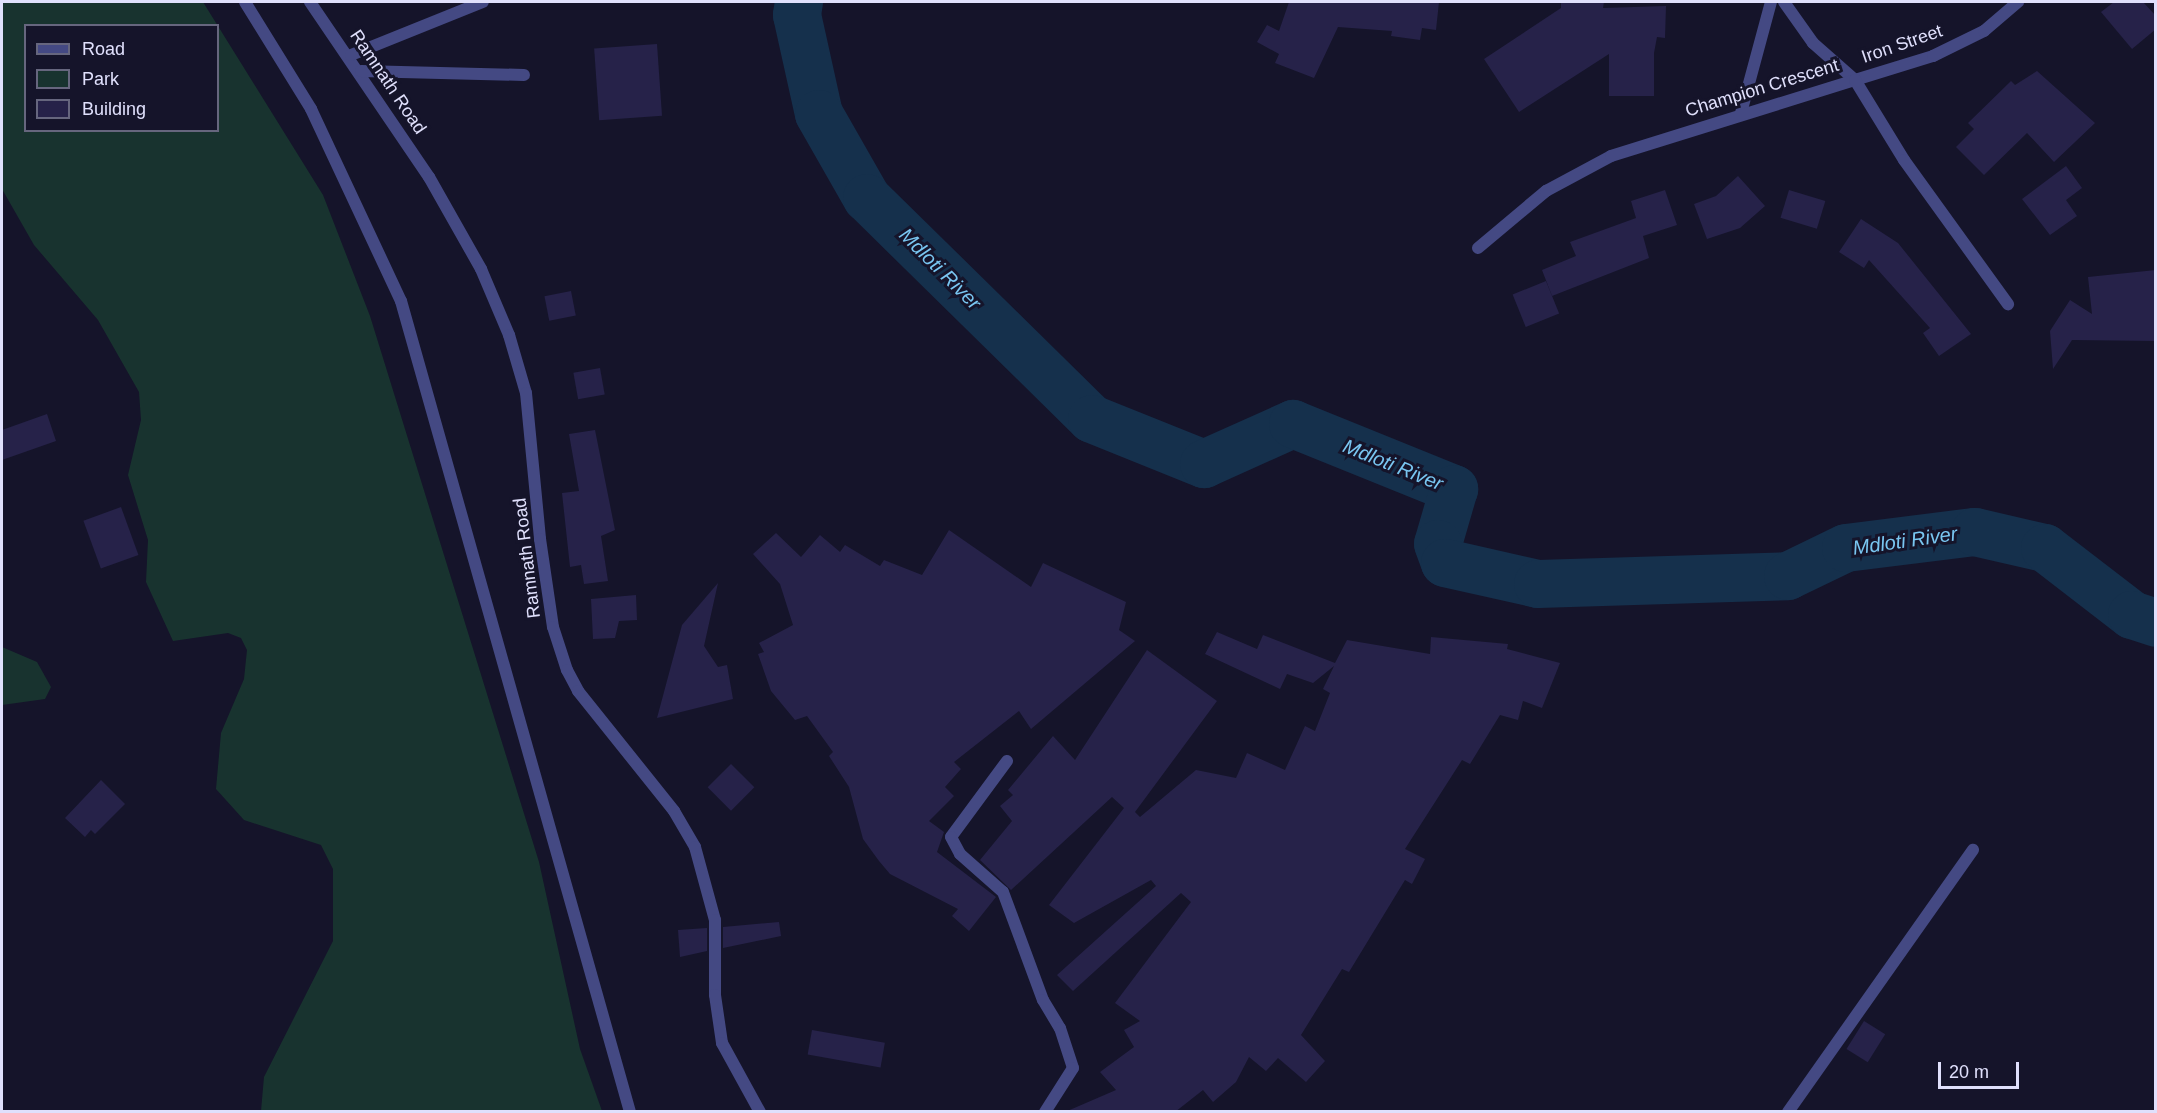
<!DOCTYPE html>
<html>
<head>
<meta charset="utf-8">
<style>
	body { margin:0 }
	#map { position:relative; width:2157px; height:1113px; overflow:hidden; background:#15142a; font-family:Arial,sans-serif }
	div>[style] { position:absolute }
	.green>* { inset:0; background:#18332f }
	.river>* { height:48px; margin:-24px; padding:0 24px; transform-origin:24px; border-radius:24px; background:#15304c }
	.building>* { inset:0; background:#262249; transform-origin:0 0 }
	.service>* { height:12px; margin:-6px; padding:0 6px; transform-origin:6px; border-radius:6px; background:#444983 }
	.minor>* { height:12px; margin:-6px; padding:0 6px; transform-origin:6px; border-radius:6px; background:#444983 }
	.tertiary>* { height:12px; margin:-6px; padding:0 6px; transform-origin:6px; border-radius:6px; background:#444983 }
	span { translate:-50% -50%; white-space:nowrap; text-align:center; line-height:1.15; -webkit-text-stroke:6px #15142a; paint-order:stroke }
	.street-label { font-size:18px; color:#e0e0fc }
	.water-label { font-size:20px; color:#79c6f1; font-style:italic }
	.frame { position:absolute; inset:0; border:3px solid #e0e0fc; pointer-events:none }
	.legend { position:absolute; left:24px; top:24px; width:195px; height:108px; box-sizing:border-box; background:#15142a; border:2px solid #66667e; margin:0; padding:8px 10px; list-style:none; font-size:18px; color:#e0e0fc }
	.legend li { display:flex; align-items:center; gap:12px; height:30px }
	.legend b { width:30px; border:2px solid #66667e }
	.scale { position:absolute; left:1938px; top:1062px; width:81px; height:27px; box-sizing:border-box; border:3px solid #e0e0fc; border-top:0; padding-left:8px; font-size:18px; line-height:21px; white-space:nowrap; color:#e0e0fc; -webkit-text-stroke:4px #15142a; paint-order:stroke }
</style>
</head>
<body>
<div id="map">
	<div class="green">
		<div style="clip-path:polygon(evenodd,2px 2px,203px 2px,323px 195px,370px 316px,539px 862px,580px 1049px,602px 1111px,261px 1111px,264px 1077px,333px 941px,333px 869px,321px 845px,244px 820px,216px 789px,221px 733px,244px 679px,247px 650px,241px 638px,228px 633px,173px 641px,146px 582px,148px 540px,128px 475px,141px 420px,139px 392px,98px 320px,34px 245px,2px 189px,2px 2px,26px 26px,218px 26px,218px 130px,26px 130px,26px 26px)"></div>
		<div style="clip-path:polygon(2px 647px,37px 662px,51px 687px,45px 699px,2px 705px)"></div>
	</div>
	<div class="river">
		<div style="left:799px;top:2px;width:13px;rotate:99deg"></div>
		<div style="left:797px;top:15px;width:101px;rotate:77.5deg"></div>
		<div style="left:819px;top:114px;width:97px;rotate:60.3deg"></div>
		<div style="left:867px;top:198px;width:315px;rotate:44.5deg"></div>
		<div style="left:1092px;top:419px;width:121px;rotate:21.9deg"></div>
		<div style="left:1204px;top:464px;width:98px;rotate:-24.2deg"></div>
		<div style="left:1293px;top:424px;width:174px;rotate:22deg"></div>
		<div style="left:1454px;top:489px;width:57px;rotate:106.2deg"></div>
		<div style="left:1438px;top:544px;width:20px;rotate:70deg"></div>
		<div style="left:1445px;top:563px;width:95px;rotate:12.7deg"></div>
		<div style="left:1538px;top:584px;width:250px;rotate:-1.8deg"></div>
		<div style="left:1788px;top:576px;width:64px;rotate:-25.8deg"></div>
		<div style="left:1846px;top:548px;width:130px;rotate:-7.1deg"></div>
		<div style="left:1975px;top:532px;width:72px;rotate:12.9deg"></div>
		<div style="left:2045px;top:548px;width:110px;rotate:37.6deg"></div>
		<div style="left:2132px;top:615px;width:25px;rotate:18deg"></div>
	</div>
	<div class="building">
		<div style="clip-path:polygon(1289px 2px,1439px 2px,1436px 30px,1422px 28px,1420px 40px,1391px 36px,1392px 31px,1338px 27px,1314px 78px,1275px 63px,1279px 54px,1257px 42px,1267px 25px,1279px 31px)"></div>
		<div style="clip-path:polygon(1561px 2px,1604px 2px,1603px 8px,1666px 6px,1665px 38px,1657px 37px,1654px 53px,1654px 96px,1609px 96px,1609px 54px,1519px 112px,1484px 59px,1561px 8px)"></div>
		<div style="clip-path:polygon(2114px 2px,2143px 2px,2156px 16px,2156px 29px,2132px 49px,2101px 12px)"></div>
		<div style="left:657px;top:44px;width:72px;height:63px;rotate:86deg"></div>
		<div style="clip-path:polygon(2037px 71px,2095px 123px,2054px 162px,2027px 133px,1984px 175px,1956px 147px,1974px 129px,1968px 123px,2011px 81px,2015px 85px)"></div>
		<div style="clip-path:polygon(2066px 166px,2082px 188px,2066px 200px,2077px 216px,2050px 235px,2022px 199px)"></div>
		<div style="clip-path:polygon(1738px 176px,1765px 206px,1740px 228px,1707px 239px,1694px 204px,1716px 196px)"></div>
		<div style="clip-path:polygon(1665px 190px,1677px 225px,1643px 236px,1649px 258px,1552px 296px,1542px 270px,1576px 256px,1570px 242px,1636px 218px,1631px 201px)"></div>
		<div style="left:1789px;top:190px;width:38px;height:29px;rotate:17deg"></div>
		<div style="clip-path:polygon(1861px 219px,1898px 243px,1971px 334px,1939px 356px,1923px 333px,1930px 328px,1869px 260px,1864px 268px,1839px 252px)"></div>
		<div style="clip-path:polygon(2156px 270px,2156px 341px,2072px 340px,2053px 369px,2050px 331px,2070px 300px,2092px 314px,2088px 277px)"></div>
		<div style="left:1546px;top:281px;width:35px;height:36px;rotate:68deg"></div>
		<div style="left:571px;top:291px;width:25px;height:27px;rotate:79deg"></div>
		<div style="left:600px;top:368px;width:27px;height:27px;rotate:80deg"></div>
		<div style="clip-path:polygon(47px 414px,56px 441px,2px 460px,2px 430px)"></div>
		<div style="clip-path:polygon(595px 430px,615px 530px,601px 536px,608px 581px,584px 584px,581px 565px,570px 567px,562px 493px,579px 491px,569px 434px)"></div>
		<div style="left:121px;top:507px;width:51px;height:40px;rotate:70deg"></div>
		<div style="clip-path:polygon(949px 530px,1031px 587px,1043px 563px,1126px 602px,1119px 630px,1135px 641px,1031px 729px,1019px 711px,954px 762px,961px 769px,945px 787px,954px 796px,929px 821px,944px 832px,937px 852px,996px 897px,969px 931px,952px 916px,958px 909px,890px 874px,879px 861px,863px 839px,849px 787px,829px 756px,833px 752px,807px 716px,795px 720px,771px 691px,758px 654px,764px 652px,759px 643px,793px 625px,780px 584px,753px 554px,776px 533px,801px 557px,820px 535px,840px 552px,845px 545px,880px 566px,884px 560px,922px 575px)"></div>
		<div style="clip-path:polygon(718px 583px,704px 646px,718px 667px,727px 665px,733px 699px,657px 718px,682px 625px)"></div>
		<div style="clip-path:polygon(636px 595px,637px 620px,619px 621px,615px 638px,593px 639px,591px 599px)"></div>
		<div style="clip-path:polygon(1217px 632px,1257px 649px,1263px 635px,1335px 663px,1347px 640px,1430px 654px,1431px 637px,1508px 644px,1507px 649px,1560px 663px,1542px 708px,1523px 701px,1518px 720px,1500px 715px,1470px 764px,1462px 760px,1405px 849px,1425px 859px,1412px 884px,1405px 880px,1349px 972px,1342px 969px,1301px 1035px,1325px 1061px,1306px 1082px,1278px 1058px,1266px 1071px,1249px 1057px,1236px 1082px,1213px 1102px,1203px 1090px,1175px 1112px,1065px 1112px,1116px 1090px,1100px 1072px,1134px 1047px,1124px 1030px,1140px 1021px,1115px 1003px,1191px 902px,1181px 893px,1073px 991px,1057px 975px,1156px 886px,1151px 880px,1074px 923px,1049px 905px,1124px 808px,1112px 797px,1011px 890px,980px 860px,1012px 821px,1000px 806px,1013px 795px,1008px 790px,1053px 736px,1075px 760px,1147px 650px,1217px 701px,1135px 812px,1140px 817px,1196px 770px,1236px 778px,1247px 753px,1285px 770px,1305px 726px,1315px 731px,1330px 693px,1323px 689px,1334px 666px,1313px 683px,1287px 674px,1280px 689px,1205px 654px)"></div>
		<div style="left:731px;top:764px;width:33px;height:33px;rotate:45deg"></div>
		<div style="clip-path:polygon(101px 780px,125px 804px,95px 834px,91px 830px,85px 837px,65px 818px)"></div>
		<div style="clip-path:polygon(779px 922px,781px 936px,723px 948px,723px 927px)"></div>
		<div style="clip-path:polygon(707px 928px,707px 951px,680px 957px,678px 930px)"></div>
		<div style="left:1864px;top:1021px;width:25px;height:33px;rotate:32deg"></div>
		<div style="left:812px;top:1030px;width:74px;height:25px;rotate:10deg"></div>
	</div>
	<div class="service">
		<div style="left:310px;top:2px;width:212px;rotate:55.8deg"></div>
		<div style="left:429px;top:177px;width:106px;rotate:60.5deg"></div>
		<div style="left:481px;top:269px;width:72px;rotate:67deg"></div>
		<div style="left:509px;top:335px;width:60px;rotate:73.7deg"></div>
		<div style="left:526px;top:393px;width:147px;rotate:84.5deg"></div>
		<div style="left:540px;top:539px;width:89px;rotate:81.6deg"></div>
		<div style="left:553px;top:627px;width:45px;rotate:72deg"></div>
		<div style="left:567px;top:670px;width:24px;rotate:62deg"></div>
		<div style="left:578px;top:691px;width:154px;rotate:51.3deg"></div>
		<div style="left:674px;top:811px;width:42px;rotate:59.7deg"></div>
		<div style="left:695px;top:847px;width:76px;rotate:74.7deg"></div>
		<div style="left:715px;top:920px;width:75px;rotate:90deg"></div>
		<div style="left:715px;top:995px;width:49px;rotate:81.7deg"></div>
		<div style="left:722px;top:1043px;width:79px;rotate:61.2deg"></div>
		<div style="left:1784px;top:2px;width:50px;rotate:54.7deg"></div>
		<div style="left:1813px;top:43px;width:56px;rotate:41.4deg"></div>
		<div style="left:1855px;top:80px;width:82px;rotate:-17.1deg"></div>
		<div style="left:1933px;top:56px;width:57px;rotate:-26.1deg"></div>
		<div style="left:1984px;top:31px;width:45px;rotate:-40.5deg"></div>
		<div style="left:361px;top:71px;width:163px;rotate:1.4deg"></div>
		<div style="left:1741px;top:113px;width:115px;rotate:-74.9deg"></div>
		<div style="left:1478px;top:248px;width:89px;rotate:-40deg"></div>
		<div style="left:1546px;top:191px;width:74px;rotate:-28.3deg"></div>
		<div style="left:1611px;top:156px;width:256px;rotate:-17.3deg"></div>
		<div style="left:1855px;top:80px;width:94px;rotate:58.5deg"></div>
		<div style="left:1904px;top:160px;width:178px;rotate:54.2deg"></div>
		<div style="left:1788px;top:1112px;width:321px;rotate:-54.8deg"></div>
	</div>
	<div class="minor">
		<div style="left:351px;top:55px;width:142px;rotate:-21.9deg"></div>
		<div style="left:1007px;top:761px;width:94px;rotate:126.4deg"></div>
		<div style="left:951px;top:837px;width:19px;rotate:62deg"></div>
		<div style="left:960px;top:854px;width:57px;rotate:41.5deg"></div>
		<div style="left:1003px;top:892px;width:115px;rotate:69.7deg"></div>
		<div style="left:1043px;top:1000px;width:33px;rotate:59deg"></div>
		<div style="left:1060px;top:1028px;width:42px;rotate:72deg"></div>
		<div style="left:1073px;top:1068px;width:52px;rotate:122.5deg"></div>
	</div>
	<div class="tertiary">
		<div style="left:245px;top:2px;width:126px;rotate:58.3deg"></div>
		<div style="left:311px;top:109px;width:212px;rotate:64.9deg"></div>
		<div style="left:401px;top:301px;width:843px;rotate:74.23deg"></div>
	</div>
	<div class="street-label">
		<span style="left:1902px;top:44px;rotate:-19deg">Iron Street</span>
		<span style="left:388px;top:82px;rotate:56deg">Ramnath Road</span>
		<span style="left:1762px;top:88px;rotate:-17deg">Champion Crescent</span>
		<span style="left:527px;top:558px;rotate:-97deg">Ramnath Road</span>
	</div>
	<div class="water-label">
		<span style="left:940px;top:269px;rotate:45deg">Mdloti River</span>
		<span style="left:1393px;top:465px;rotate:22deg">Mdloti River</span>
		<span style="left:1905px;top:541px;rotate:-8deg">Mdloti River</span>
	</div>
	<div class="frame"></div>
	<ul class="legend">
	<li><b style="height:8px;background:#444983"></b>Road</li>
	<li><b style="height:16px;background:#18332f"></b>Park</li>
	<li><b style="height:16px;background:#262249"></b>Building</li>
	</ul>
	<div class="scale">20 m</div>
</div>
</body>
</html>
